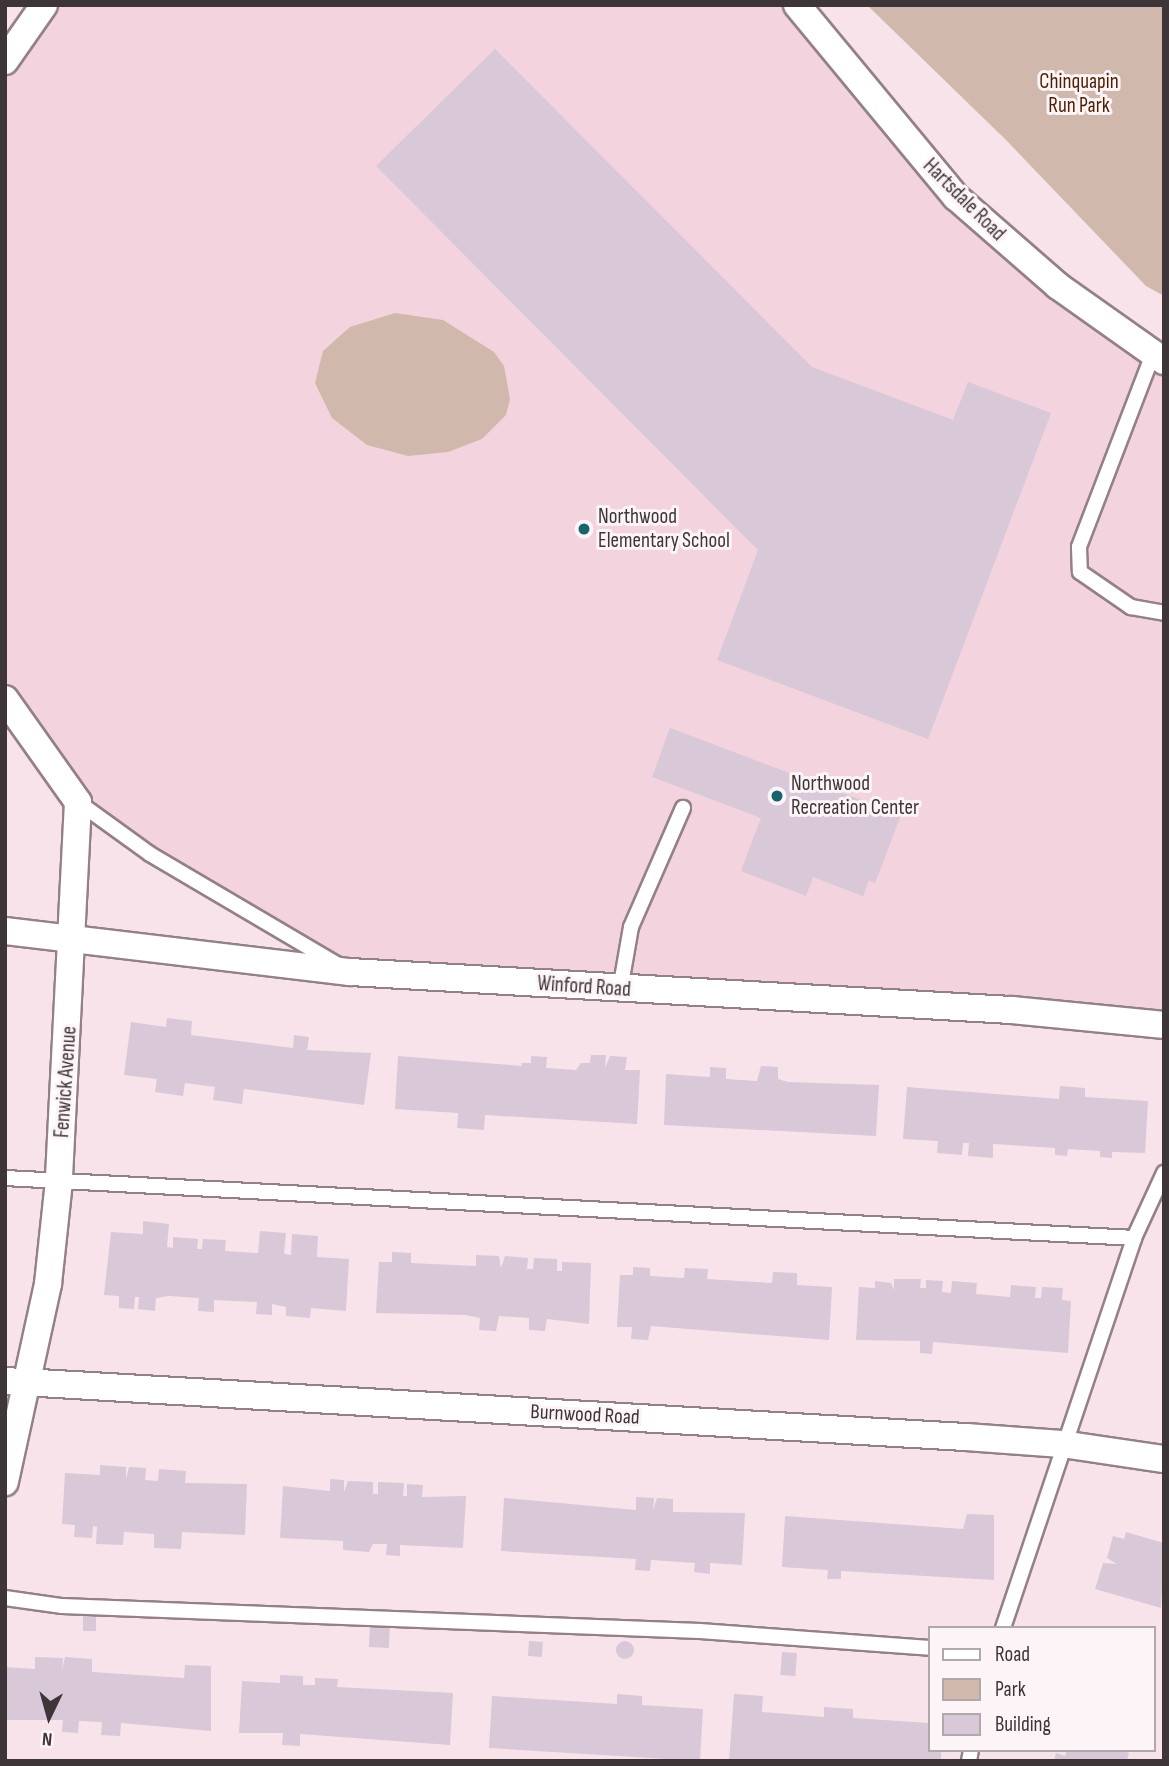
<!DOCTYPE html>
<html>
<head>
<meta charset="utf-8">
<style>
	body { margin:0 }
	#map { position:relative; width:1169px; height:1766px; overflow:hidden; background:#f9e3eb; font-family:"Sofia Sans Condensed",sans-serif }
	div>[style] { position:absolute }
	.built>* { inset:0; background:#f2d3de }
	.green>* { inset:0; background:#d0b9ac }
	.building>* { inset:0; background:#d8c8d8; transform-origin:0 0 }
	.round { border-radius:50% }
	.roads { filter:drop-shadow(2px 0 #948087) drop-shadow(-2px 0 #948087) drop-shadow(0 2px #948087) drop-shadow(0 -2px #948087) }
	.lane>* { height:14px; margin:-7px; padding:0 7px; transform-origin:7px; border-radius:7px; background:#fff }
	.street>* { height:26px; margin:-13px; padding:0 13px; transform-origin:13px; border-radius:13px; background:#fff }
	.dots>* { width:19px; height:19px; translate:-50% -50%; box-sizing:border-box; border:4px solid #fdf4f7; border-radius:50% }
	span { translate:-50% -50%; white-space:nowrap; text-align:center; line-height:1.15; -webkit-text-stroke:6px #fdf4f7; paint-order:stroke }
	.park-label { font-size:21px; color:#4b1f00 }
	.street-label { font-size:21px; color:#3e3538 }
	.poi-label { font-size:21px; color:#3e3538 }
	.left { translate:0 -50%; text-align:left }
	.frame { position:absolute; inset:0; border:7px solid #3e3538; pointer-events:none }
	.legend { position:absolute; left:928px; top:1626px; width:228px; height:126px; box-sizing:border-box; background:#fdf4f7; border:2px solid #b1a8ab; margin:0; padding:9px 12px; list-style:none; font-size:21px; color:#3e3538 }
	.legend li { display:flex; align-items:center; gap:14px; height:35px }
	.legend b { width:35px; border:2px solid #b1a8ab }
	.north { position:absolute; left:14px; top:1682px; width:70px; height:70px; -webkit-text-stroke:5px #fdf4f7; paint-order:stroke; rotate:185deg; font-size:19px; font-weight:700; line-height:28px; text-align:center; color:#3e3538 }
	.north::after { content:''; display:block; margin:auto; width:24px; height:32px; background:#3e3538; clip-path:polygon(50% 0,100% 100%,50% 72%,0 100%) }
</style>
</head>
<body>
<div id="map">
	<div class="built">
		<div style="clip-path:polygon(44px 5px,797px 5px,951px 192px,1164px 361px,1164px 1027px,350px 972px,78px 802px,5px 697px,5px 67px)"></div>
	</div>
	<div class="green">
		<div style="clip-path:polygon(867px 5px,1164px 5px,1164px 296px,1146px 286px,1006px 140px)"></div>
		<div style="clip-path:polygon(395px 313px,443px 320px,494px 352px,504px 366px,510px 399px,506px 415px,482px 439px,448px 452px,408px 456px,367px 445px,332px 418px,315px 383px,323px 351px,350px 327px)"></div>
	</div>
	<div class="building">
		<div style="clip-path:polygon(495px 49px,812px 367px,953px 420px,968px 382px,1051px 413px,928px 739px,717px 660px,758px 550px,376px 166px)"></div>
		<div style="clip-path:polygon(670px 728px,901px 815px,875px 883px,869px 880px,863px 896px,813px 877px,806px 896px,741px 871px,761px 818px,652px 777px)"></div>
		<div style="clip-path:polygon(167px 1018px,192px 1021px,191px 1035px,293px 1048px,294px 1035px,309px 1037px,307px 1050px,371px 1053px,364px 1105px,244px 1089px,242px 1104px,213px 1100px,215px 1087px,185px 1083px,183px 1096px,155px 1092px,157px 1079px,124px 1075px,131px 1022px,166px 1027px)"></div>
		<div style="clip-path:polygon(591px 1055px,606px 1055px,605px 1068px,610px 1056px,627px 1057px,625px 1070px,640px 1070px,637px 1124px,485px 1115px,484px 1130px,457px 1128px,458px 1113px,395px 1109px,398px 1056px,522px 1066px,521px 1063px,531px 1063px,531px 1056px,547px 1057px,546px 1068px,576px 1070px,581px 1063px,590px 1063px)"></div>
		<div style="clip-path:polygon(761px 1066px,778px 1067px,778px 1079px,788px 1082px,879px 1085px,876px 1136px,664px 1125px,666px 1074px,710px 1077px,710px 1067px,726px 1068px,726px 1079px,757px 1081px)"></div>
		<div style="clip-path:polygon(1060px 1086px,1085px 1088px,1085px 1097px,1148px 1101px,1145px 1153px,1112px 1152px,1112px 1158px,1100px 1157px,1100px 1151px,1068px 1149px,1067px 1156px,1055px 1155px,1055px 1148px,993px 1144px,993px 1158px,968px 1156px,969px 1143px,963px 1143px,962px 1155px,937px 1153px,938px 1141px,903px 1139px,907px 1087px,1059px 1099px)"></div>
		<div style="clip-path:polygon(143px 1221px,169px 1224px,167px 1247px,173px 1248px,173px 1237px,198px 1239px,197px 1249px,202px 1249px,203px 1239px,226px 1240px,225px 1251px,258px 1253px,260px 1231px,286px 1233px,284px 1254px,291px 1255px,292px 1234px,318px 1236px,317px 1257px,349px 1259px,346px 1311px,311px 1308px,310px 1318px,286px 1316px,286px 1307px,272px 1304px,272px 1315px,256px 1314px,257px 1302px,214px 1300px,214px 1312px,198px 1311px,199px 1298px,169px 1296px,156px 1298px,155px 1311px,138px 1309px,139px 1297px,135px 1297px,134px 1309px,119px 1308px,119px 1296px,104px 1295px,111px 1232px,143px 1234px)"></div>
		<div style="clip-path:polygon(392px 1252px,411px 1253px,411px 1263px,476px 1266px,476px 1255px,499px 1256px,501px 1268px,505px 1256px,528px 1258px,527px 1269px,533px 1269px,534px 1258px,557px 1259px,557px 1271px,562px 1271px,562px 1262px,591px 1263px,589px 1324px,547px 1319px,545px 1331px,529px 1330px,529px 1318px,499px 1316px,496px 1331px,479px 1330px,480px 1318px,466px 1315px,376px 1313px,379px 1262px,392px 1262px)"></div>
		<div style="clip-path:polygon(633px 1267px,650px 1268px,650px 1276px,684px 1278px,685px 1268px,708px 1269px,707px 1279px,772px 1283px,773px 1272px,797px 1273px,797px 1285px,832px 1287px,829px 1340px,651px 1326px,648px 1340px,631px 1339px,632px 1327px,617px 1327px,620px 1275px,633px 1275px)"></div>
		<div style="clip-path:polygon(894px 1279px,921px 1279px,920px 1288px,926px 1288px,926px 1280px,943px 1281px,942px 1292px,951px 1293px,952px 1281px,977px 1283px,976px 1294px,1010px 1297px,1011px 1285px,1036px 1287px,1035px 1298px,1041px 1298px,1042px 1287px,1063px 1288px,1062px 1300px,1071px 1301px,1068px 1353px,933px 1342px,932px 1354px,920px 1353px,920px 1341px,856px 1340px,859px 1287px,875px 1288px,875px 1281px,891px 1283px,894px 1290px)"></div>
		<div style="clip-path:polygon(100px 1465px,126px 1467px,126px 1479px,129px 1467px,146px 1468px,145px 1480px,158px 1481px,159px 1469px,186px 1471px,185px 1483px,247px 1484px,245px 1535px,182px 1532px,181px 1549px,154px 1548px,154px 1534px,124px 1532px,123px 1545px,96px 1544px,97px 1527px,93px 1526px,92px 1538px,74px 1537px,75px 1525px,62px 1524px,65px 1473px,100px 1475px)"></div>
		<div style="clip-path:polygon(330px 1479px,344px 1480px,344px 1492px,348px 1481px,373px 1482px,373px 1494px,378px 1494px,378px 1482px,404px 1483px,403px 1496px,407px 1496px,407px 1484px,423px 1485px,422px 1497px,466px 1496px,463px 1548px,400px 1545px,400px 1556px,386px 1555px,387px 1544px,373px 1544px,369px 1552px,343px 1550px,343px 1541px,280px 1538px,283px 1486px,330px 1491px)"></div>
		<div style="clip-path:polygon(636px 1497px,654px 1498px,653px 1510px,657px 1498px,673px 1499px,673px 1512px,745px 1513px,742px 1565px,710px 1563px,710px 1574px,694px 1572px,695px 1563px,651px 1560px,650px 1571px,635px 1570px,636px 1559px,501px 1551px,504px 1498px,636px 1510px)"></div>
		<div style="clip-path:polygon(967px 1514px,994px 1515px,994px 1580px,841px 1571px,841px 1579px,827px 1579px,828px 1570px,782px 1567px,785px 1516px,963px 1529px)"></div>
		<div style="clip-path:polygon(1126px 1532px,1164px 1543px,1161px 1608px,1095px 1589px,1103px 1563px,1117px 1564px,1107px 1558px,1113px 1536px,1124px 1539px)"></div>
		<div style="left:83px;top:1615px;width:13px;height:16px"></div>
		<div style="left:370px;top:1624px;width:20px;height:23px;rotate:3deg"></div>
		<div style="left:529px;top:1641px;width:14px;height:15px;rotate:4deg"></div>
		<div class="round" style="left:616px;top:1641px;width:18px;height:18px"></div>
		<div style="left:782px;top:1652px;width:15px;height:23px;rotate:4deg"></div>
		<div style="clip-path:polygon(35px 1657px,63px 1658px,62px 1671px,65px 1657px,92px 1659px,92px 1672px,153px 1676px,184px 1678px,185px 1665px,211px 1666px,211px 1731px,121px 1723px,120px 1736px,101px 1735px,102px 1722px,79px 1721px,78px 1733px,62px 1732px,63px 1720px,5px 1720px,5px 1667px,35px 1669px)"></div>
		<div style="clip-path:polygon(280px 1675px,303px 1676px,303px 1685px,315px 1685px,315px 1678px,338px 1679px,337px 1687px,453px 1693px,450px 1745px,300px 1734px,300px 1746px,282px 1745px,283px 1733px,239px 1733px,242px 1681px,280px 1683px)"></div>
		<div style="clip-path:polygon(617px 1694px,642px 1696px,642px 1705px,703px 1709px,700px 1761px,489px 1748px,492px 1696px,617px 1704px)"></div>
		<div style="clip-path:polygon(734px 1694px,763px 1696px,762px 1712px,824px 1717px,824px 1707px,853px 1709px,853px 1718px,929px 1723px,929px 1750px,941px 1750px,941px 1761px,729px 1761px)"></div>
		<div style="clip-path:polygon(1067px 1750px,1120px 1750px,1129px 1753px,1127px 1761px,1054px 1761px,1056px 1753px,1065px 1756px)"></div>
	</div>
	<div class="roads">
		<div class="lane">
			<div style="left:1153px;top:354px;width:207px;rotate:111deg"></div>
			<div style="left:1079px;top:547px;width:25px;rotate:88deg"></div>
			<div style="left:1080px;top:572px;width:62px;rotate:34.5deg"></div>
			<div style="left:1131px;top:607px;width:34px;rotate:10deg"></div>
			<div style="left:78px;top:802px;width:89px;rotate:35.8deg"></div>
			<div style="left:150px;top:854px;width:217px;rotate:30.5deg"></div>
			<div style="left:620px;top:990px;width:64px;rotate:-80.1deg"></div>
			<div style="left:631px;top:927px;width:130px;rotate:-66.4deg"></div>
			<div style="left:5px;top:1178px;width:1131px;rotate:3.04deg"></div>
			<div style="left:5px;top:1598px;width:58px;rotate:8deg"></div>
			<div style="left:62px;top:1606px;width:638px;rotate:2.24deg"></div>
			<div style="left:700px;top:1631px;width:230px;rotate:4.2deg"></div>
			<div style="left:1003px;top:1628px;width:411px;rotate:-71.4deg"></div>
			<div style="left:1134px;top:1238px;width:72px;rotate:-65.2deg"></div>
			<div style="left:969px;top:1761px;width:11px;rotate:-80deg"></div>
		</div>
		<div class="street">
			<div style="left:797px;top:5px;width:249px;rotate:50.4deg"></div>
			<div style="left:956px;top:197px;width:135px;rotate:41.1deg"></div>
			<div style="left:1058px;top:286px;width:130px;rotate:35.3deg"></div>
			<div style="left:5px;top:61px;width:68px;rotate:-55.1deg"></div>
			<div style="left:5px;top:699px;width:126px;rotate:54.7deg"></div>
			<div style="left:78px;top:802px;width:379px;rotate:92.9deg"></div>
			<div style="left:59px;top:1181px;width:104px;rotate:96.1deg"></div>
			<div style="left:48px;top:1284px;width:203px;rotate:102.3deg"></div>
			<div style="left:5px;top:931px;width:347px;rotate:6.8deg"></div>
			<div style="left:350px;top:972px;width:663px;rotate:3.29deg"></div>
			<div style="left:1012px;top:1010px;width:153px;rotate:5.6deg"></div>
			<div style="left:5px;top:1381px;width:963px;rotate:3.34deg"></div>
			<div style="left:966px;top:1437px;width:96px;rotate:4.2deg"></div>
			<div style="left:1062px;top:1444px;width:103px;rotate:8.4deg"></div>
		</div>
	</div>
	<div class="dots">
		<div style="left:584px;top:529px;background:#17636e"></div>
		<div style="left:777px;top:796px;background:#17636e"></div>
	</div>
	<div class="park-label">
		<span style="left:1079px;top:94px">Chinquapin<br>Run Park</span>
	</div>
	<div class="street-label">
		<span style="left:964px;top:200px;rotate:45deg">Hartsdale Road</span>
		<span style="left:584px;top:987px;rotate:4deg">Winford Road</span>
		<span style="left:66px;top:1082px;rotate:-86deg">Fenwick Avenue</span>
		<span style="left:585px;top:1415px;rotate:3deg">Burnwood Road</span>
	</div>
	<div class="poi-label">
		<span class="left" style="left:598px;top:529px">Northwood<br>Elementary School</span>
		<span class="left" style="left:791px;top:796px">Northwood<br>Recreation Center</span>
	</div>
	<div class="frame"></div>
	<ul class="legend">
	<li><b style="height:9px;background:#fff"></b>Road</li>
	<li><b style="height:19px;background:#d0b9ac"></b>Park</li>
	<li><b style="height:19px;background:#d8c8d8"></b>Building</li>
	</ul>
	<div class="north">N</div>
</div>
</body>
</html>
